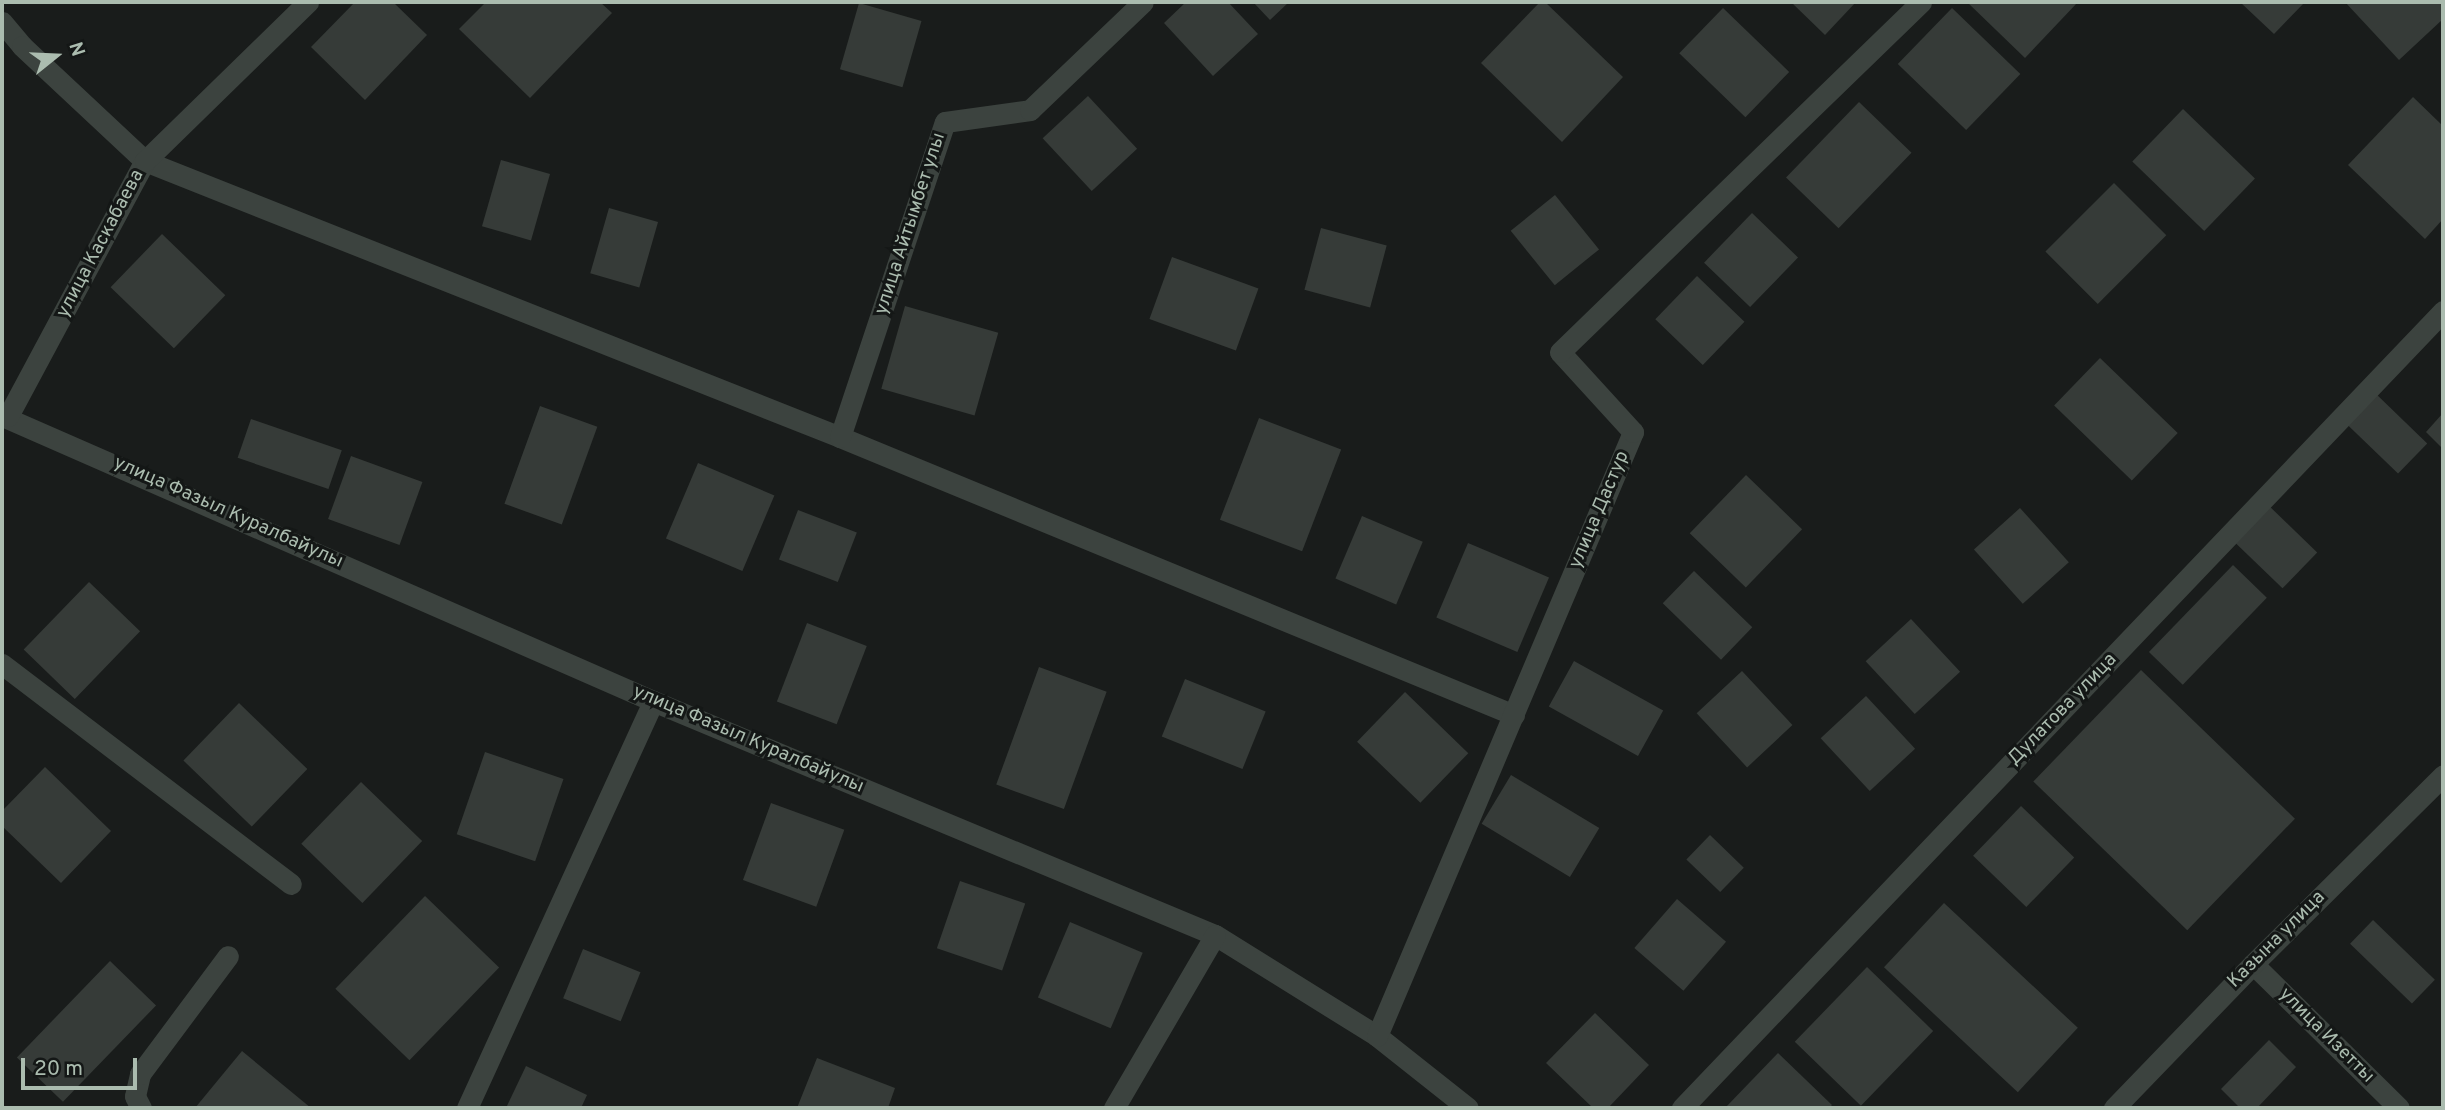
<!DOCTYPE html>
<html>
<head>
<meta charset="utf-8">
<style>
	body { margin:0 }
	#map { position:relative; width:2445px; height:1110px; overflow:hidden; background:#191c1b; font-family:Overpass,sans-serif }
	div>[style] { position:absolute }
	.building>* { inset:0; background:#363b38; transform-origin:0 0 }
	.minor>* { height:21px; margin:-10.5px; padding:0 10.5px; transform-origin:10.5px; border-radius:10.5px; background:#3c433f }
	span { translate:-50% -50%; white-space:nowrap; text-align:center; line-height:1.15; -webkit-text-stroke:6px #141716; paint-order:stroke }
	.street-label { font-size:19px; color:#abbcaf }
	.frame { position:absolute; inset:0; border:4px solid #abbcaf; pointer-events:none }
	.north { position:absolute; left:21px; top:21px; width:70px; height:70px; -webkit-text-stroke:5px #141716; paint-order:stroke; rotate:72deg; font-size:19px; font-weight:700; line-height:28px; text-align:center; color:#abbcaf }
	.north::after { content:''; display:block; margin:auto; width:24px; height:32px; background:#abbcaf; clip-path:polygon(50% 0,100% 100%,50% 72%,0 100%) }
	.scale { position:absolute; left:21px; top:1058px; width:116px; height:32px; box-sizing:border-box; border:4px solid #abbcaf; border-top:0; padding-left:9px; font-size:21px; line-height:24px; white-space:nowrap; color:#abbcaf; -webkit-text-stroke:5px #141716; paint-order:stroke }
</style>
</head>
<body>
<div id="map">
	<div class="building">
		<div style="clip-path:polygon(355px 2px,393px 2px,427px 35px,365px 100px,311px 47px)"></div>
		<div style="clip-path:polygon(486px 2px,600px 2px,612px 13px,530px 98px,459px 29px)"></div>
		<div style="clip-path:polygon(1186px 2px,1228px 2px,1258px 34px,1213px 76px,1164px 23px)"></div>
		<div style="clip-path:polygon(1253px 2px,1289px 2px,1270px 20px)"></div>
		<div style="clip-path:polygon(1540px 2px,1545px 2px,1623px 77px,1562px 142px,1481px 63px)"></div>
		<div style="clip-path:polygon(1791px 2px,1856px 2px,1825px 35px)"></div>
		<div style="clip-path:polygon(1967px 2px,2078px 2px,2025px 58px)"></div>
		<div style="clip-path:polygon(2240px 2px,2305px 2px,2274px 34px)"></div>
		<div style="clip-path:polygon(2345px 2px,2443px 2px,2443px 19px,2399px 60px)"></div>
		<div style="left:859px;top:3px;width:65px;height:69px;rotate:16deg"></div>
		<div style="left:1723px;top:8px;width:92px;height:63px;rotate:44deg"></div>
		<div style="left:1952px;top:8px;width:95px;height:78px;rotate:44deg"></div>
		<div style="left:1088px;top:96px;width:72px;height:62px;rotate:47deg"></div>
		<div style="clip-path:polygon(2413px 97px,2443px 126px,2443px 219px,2425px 239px,2348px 165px)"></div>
		<div style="left:1859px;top:102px;width:73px;height:105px;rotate:44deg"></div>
		<div style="left:2183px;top:109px;width:100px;height:73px;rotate:44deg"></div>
		<div style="left:501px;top:160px;width:51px;height:69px;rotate:16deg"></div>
		<div style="left:2114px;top:183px;width:74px;height:97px;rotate:45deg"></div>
		<div style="left:1555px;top:195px;width:70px;height:57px;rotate:51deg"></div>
		<div style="left:609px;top:208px;width:51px;height:68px;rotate:16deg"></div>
		<div style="left:1752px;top:213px;width:64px;height:69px;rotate:44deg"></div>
		<div style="left:1321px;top:228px;width:68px;height:64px;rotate:15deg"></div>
		<div style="left:162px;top:234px;width:88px;height:74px;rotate:44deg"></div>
		<div style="left:1172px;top:257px;width:92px;height:66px;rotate:20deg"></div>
		<div style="left:1697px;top:276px;width:66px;height:60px;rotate:44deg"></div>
		<div style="left:905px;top:306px;width:97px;height:86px;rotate:16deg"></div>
		<div style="left:2100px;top:358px;width:108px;height:66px;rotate:44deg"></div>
		<div style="left:2374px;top:392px;width:74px;height:42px;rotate:44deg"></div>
		<div style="left:540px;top:406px;width:61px;height:104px;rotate:20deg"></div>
		<div style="clip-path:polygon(2443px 413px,2443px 449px,2426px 432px)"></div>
		<div style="left:1259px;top:418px;width:88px;height:109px;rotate:21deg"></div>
		<div style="left:251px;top:419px;width:96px;height:41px;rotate:19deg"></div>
		<div style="left:351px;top:456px;width:76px;height:67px;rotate:20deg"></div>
		<div style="left:698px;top:463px;width:83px;height:82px;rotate:23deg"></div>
		<div style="left:1746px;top:475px;width:78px;height:81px;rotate:44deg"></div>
		<div style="left:2264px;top:501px;width:74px;height:50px;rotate:44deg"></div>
		<div style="left:2020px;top:508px;width:73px;height:62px;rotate:48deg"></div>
		<div style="left:798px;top:510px;width:63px;height:53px;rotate:21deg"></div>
		<div style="left:1362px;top:516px;width:66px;height:68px;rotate:23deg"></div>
		<div style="left:1468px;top:543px;width:88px;height:81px;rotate:23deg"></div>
		<div style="left:2233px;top:565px;width:47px;height:121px;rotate:44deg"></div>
		<div style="left:1694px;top:571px;width:81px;height:45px;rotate:44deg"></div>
		<div style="left:89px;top:582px;width:71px;height:94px;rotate:44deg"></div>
		<div style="left:1911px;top:619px;width:72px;height:62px;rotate:47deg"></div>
		<div style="left:807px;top:623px;width:64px;height:84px;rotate:21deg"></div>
		<div style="left:1574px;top:661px;width:102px;height:52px;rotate:29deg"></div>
		<div style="left:1039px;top:667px;width:72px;height:125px;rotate:20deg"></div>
		<div style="left:2141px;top:670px;width:214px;height:155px;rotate:44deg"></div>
		<div style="left:1742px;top:671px;width:74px;height:62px;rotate:47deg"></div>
		<div style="left:1185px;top:679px;width:87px;height:62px;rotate:22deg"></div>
		<div style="left:1405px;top:692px;width:88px;height:69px;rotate:44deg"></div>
		<div style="left:1866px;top:696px;width:72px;height:62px;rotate:47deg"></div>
		<div style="left:239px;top:703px;width:95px;height:80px;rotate:44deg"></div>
		<div style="left:485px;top:752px;width:83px;height:87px;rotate:19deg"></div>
		<div style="clip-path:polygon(45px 767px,111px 831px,61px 883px,2px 826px,2px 811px)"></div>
		<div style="left:1511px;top:775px;width:103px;height:57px;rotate:31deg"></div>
		<div style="left:361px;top:782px;width:85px;height:86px;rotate:44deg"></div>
		<div style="left:771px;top:803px;width:78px;height:82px;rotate:20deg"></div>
		<div style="left:2021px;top:806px;width:74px;height:69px;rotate:44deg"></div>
		<div style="left:1710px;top:835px;width:47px;height:34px;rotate:44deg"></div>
		<div style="left:960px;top:881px;width:69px;height:71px;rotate:19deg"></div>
		<div style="left:425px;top:896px;width:103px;height:129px;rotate:44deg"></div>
		<div style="left:1677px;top:899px;width:65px;height:65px;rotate:41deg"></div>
		<div style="left:1944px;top:903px;width:183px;height:88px;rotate:43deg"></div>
		<div style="left:2373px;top:920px;width:86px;height:33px;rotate:44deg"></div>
		<div style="left:1070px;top:922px;width:79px;height:82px;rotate:23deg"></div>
		<div style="left:583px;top:949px;width:62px;height:53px;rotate:22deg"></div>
		<div style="left:110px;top:961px;width:64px;height:134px;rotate:44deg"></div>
		<div style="left:1867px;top:967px;width:92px;height:104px;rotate:44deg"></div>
		<div style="clip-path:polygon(1595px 1013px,1649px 1065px,1608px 1108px,1593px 1108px,1546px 1063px)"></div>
		<div style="clip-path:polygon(2269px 1040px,2296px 1067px,2257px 1108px,2240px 1108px,2221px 1089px)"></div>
		<div style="clip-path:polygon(242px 1051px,311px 1108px,195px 1108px)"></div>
		<div style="clip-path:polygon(1778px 1053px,1832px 1105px,1829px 1108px,1725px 1108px)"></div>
		<div style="clip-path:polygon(817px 1058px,895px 1088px,888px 1108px,797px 1108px)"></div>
		<div style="clip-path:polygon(526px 1066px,587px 1095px,581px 1108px,506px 1108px)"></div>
	</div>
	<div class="minor">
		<div style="left:2px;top:22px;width:31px;rotate:50deg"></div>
		<div style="left:22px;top:46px;width:168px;rotate:43.1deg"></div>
		<div style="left:145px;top:161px;width:748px;rotate:21.66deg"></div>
		<div style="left:840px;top:437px;width:729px;rotate:22.41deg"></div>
		<div style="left:2px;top:416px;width:711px;rotate:23.64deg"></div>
		<div style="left:653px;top:701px;width:609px;rotate:22.61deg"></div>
		<div style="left:1215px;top:935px;width:191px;rotate:31.9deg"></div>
		<div style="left:1377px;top:1036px;width:116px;rotate:38.4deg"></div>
		<div style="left:8px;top:416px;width:289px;rotate:-61.8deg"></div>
		<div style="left:145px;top:161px;width:228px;rotate:-44.3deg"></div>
		<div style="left:840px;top:437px;width:332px;rotate:-71.6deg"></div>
		<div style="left:945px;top:122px;width:86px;rotate:-8deg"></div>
		<div style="left:1030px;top:110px;width:156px;rotate:-43.7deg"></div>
		<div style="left:2px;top:664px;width:363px;rotate:37.3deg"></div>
		<div style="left:2253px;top:964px;width:205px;rotate:44.6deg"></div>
		<div style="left:1377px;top:1036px;width:656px;rotate:-67.03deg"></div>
		<div style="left:1633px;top:432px;width:108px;rotate:-132.4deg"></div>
		<div style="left:1560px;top:352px;width:503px;rotate:-44.11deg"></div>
		<div style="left:141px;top:1108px;width:13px;rotate:-117deg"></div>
		<div style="left:135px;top:1096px;width:23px;rotate:-77deg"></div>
		<div style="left:140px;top:1074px;width:147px;rotate:-53.3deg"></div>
		<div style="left:467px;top:1108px;width:447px;rotate:-65.4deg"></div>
		<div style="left:1114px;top:1108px;width:200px;rotate:-59.7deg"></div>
		<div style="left:1682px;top:1108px;width:1102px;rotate:-46.32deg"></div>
		<div style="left:2114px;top:1108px;width:200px;rotate:-46deg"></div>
		<div style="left:2253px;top:964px;width:268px;rotate:-44.8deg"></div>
	</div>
	<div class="street-label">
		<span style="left:911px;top:224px;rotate:-72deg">улица Айтымбет улы</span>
		<span style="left:101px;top:244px;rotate:-62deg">улица Каскабаева</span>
		<span style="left:1600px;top:510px;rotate:-67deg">улица Дастур</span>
		<span style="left:228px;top:513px;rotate:24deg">улица Фазыл Куралбайулы</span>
		<span style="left:2063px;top:710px;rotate:-46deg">Дулатова улица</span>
		<span style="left:748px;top:740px;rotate:23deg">улица Фазыл Куралбайулы</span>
		<span style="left:2277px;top:940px;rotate:-45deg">Казына улица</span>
		<span style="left:2326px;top:1036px;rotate:45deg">улица Изетты</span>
	</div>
	<div class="frame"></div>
	<div class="north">N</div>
	<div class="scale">20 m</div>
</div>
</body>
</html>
